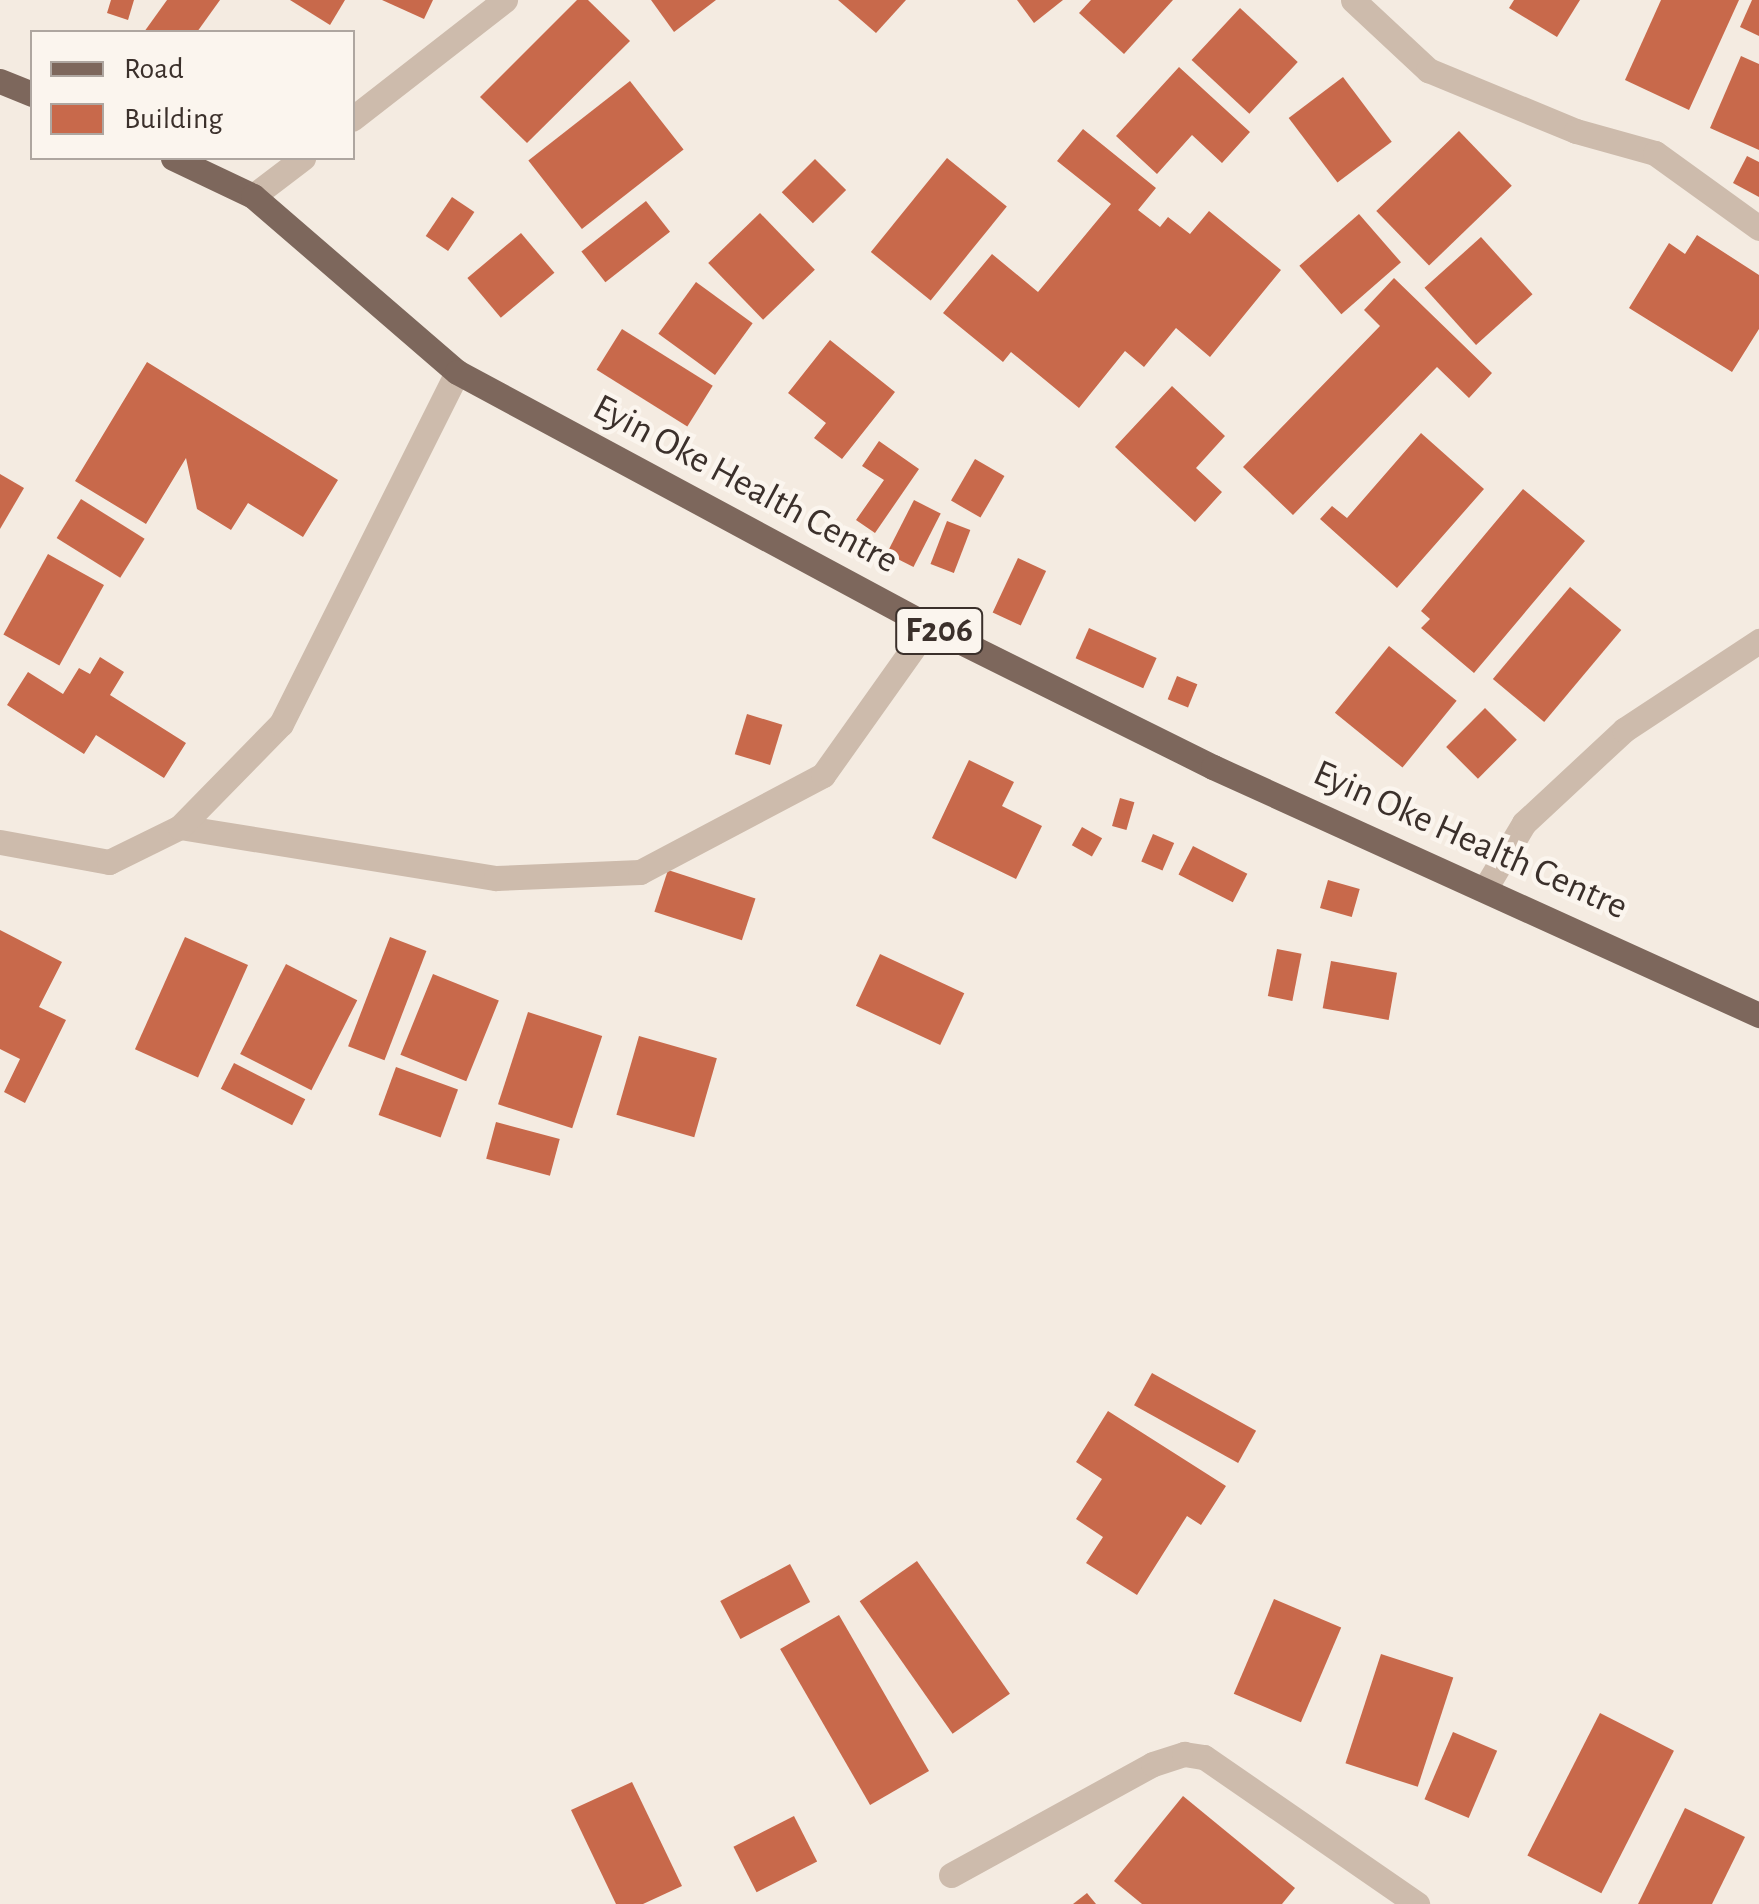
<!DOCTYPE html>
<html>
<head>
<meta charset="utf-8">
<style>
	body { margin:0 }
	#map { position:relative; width:1759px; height:1904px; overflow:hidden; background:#f4ebe1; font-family:"Alegreya Sans",sans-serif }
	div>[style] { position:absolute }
	.building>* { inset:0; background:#c8694b; transform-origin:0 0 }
	.minor>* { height:25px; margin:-12.5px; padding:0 12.5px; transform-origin:12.5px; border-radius:12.5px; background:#cdbbac }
	.major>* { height:25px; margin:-12.5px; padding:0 12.5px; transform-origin:12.5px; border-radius:12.5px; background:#7d675c }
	span { translate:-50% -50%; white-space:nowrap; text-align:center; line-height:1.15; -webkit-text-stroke:9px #fbf5ee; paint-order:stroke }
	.shield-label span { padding:2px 8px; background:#fbf5ee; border:2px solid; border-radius:8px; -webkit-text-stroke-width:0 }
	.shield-label { font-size:35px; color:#3b302b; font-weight:700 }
	.street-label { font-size:38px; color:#3b302b }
	.legend { position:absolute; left:30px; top:30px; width:325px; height:130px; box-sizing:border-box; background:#fbf5ee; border:2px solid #aea6a0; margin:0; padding:12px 18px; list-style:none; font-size:30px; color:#3b302b }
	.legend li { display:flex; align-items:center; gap:20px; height:50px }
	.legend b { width:50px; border:2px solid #aea6a0 }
</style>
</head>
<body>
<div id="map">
	<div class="building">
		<div style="clip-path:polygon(111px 0,134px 0,128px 20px,107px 13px)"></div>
		<div style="clip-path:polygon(167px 0,220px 0,197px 32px,144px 32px)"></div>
		<div style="clip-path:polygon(290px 0,345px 0,330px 25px)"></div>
		<div style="clip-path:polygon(382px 0,433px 0,424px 19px)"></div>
		<div style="clip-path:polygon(577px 0,588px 0,630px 41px,527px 143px,480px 97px)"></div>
		<div style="clip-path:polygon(651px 0,716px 0,674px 32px)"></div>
		<div style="clip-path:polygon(838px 0,906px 0,876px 33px)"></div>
		<div style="clip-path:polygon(1017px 0,1063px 0,1034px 23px)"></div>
		<div style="clip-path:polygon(1091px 0,1173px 0,1124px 54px,1079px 13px)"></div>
		<div style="clip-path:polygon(1514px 0,1580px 0,1557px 37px,1509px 8px)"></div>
		<div style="clip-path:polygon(1661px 0,1739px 0,1689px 110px,1625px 80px)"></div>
		<div style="clip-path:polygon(1752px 0,1759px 0,1759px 36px,1740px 27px)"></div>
		<div style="left:1240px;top:8px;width:79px;height:71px;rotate:43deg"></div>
		<div style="clip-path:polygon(1741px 56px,1759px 64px,1759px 150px,1710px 128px)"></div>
		<div style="clip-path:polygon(1179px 67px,1250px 132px,1222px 163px,1192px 135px,1157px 174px,1116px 136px)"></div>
		<div style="left:1343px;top:77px;width:81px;height:68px;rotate:53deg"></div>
		<div style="left:630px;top:81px;width:87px;height:129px;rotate:52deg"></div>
		<div style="clip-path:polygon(1083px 129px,1156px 188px,1138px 210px,1160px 227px,1168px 217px,1190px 234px,1209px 211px,1281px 270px,1210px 357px,1176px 328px,1144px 367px,1125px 351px,1079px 408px,1011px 352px,1003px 362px,943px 313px,992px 254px,1038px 292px,1111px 204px,1057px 161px)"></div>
		<div style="left:1459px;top:131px;width:76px;height:115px;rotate:46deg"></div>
		<div style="clip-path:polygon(1747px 156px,1759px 162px,1759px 197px,1733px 183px)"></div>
		<div style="left:947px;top:158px;width:77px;height:121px;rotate:39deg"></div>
		<div style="left:815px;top:159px;width:44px;height:47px;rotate:45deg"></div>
		<div style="left:452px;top:197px;width:27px;height:47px;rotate:34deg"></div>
		<div style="left:646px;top:201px;width:39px;height:82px;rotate:52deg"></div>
		<div style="left:760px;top:213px;width:79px;height:72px;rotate:46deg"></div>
		<div style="left:1359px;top:214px;width:64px;height:79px;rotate:49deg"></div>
		<div style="left:521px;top:233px;width:52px;height:70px;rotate:50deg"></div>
		<div style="clip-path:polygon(1697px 235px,1759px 275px,1759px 329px,1732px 372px,1629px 308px,1669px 243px,1685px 254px)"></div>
		<div style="left:1481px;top:237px;width:77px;height:76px;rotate:48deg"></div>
		<div style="clip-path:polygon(1394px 278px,1492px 373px,1469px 398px,1437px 367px,1293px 515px,1243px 467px,1380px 326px,1364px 310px)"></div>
		<div style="left:696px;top:282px;width:70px;height:64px;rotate:36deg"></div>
		<div style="left:622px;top:329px;width:107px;height:48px;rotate:32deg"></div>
		<div style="clip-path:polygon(830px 340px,895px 392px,842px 459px,814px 438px,826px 423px,788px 393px)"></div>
		<div style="clip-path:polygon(147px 362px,338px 480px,303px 537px,248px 503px,231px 530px,197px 509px,186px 458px,146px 524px,75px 481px)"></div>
		<div style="clip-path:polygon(1172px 386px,1225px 436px,1196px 468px,1222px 492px,1195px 522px,1115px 447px)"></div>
		<div style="clip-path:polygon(1421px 433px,1484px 489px,1397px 588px,1320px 519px,1332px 506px,1347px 518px)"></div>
		<div style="clip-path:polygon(879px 441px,919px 469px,875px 533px,856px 520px,884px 480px,862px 466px)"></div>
		<div style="left:975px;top:459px;width:34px;height:48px;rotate:30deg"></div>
		<div style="clip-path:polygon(0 474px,24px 488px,0 529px)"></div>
		<div style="clip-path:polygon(1523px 489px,1585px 541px,1474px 673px,1421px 628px,1430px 619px,1421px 611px)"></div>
		<div style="left:81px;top:499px;width:75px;height:46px;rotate:32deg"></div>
		<div style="left:914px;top:500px;width:30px;height:60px;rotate:27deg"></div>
		<div style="left:947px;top:521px;width:25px;height:46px;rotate:21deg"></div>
		<div style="left:48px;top:554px;width:64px;height:92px;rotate:29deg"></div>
		<div style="left:1018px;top:558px;width:31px;height:60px;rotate:25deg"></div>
		<div style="left:1570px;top:587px;width:67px;height:120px;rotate:40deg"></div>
		<div style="left:1089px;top:628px;width:74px;height:33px;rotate:24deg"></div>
		<div style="left:1389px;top:646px;width:87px;height:86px;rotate:39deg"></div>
		<div style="clip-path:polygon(100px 657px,124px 672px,110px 695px,186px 743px,164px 778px,96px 735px,84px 754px,7px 705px,28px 672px,63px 694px,79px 668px,90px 674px)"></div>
		<div style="left:1177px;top:676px;width:22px;height:25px;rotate:22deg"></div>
		<div style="left:1485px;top:708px;width:45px;height:55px;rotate:45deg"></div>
		<div style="left:747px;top:714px;width:37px;height:42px;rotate:17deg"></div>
		<div style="clip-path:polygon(969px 760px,1014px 782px,1002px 806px,1042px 826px,1016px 879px,932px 838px)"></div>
		<div style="left:1120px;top:798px;width:15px;height:29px;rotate:16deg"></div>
		<div style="left:1082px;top:827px;width:23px;height:21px;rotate:29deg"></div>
		<div style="left:1153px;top:834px;width:23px;height:30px;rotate:23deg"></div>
		<div style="left:1193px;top:846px;width:61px;height:32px;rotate:27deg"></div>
		<div style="left:668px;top:870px;width:92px;height:44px;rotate:18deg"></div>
		<div style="left:1328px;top:880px;width:33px;height:29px;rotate:16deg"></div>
		<div style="clip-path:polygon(0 930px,62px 962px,39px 1007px,66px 1020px,25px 1103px,4px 1092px,20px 1059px,0 1049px)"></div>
		<div style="left:185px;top:937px;width:69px;height:123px;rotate:24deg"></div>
		<div style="left:390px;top:937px;width:39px;height:117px;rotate:21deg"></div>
		<div style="left:1277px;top:949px;width:25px;height:48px;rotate:11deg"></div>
		<div style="left:880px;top:954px;width:93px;height:57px;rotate:25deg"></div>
		<div style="left:1331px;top:961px;width:67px;height:48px;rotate:10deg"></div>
		<div style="left:286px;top:964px;width:80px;height:101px;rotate:27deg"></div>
		<div style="left:433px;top:974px;width:71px;height:87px;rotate:22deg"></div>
		<div style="left:528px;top:1012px;width:78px;height:97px;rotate:18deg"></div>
		<div style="left:639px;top:1036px;width:81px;height:82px;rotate:16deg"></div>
		<div style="left:234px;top:1063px;width:80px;height:29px;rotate:27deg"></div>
		<div style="left:396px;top:1067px;width:66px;height:51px;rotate:20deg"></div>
		<div style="left:496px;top:1122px;width:66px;height:38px;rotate:15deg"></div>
		<div style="left:1152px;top:1373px;width:119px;height:37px;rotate:29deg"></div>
		<div style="clip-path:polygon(1108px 1411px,1226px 1486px,1201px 1525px,1187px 1516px,1137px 1595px,1086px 1563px,1103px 1537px,1076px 1519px,1102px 1479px,1076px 1462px)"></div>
		<div style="left:917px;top:1561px;width:162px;height:70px;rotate:55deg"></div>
		<div style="left:790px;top:1564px;width:43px;height:79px;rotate:62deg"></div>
		<div style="left:1274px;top:1599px;width:73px;height:103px;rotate:23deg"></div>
		<div style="left:839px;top:1615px;width:180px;height:68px;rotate:60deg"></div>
		<div style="left:1381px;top:1654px;width:76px;height:115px;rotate:18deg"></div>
		<div style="left:1600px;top:1713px;width:83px;height:160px;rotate:27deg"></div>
		<div style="left:1453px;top:1732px;width:48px;height:73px;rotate:23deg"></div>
		<div style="clip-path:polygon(632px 1782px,682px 1886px,643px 1904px,616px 1904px,571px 1810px)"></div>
		<div style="clip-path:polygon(1183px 1796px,1295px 1888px,1282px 1904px,1142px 1904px,1114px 1881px)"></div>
		<div style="clip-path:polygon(1685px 1808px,1745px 1837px,1712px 1904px,1638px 1904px)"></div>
		<div style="left:794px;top:1816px;width:51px;height:68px;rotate:63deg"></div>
		<div style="clip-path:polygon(1087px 1893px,1096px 1904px,1073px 1904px)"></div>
	</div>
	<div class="minor">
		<div style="left:1353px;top:0;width:103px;rotate:43deg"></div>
		<div style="left:1428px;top:70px;width:160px;rotate:22.4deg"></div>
		<div style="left:1576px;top:131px;width:82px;rotate:15.6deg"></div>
		<div style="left:1655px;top:153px;width:128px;rotate:35.8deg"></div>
		<div style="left:352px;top:119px;width:194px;rotate:-37.9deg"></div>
		<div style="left:253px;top:196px;width:63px;rotate:-37.2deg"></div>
		<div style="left:180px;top:827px;width:320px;rotate:9.2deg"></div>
		<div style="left:496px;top:878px;width:144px;rotate:-2.4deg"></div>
		<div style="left:640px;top:872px;width:207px;rotate:-27.9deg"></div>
		<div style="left:823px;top:775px;width:183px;rotate:-54.6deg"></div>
		<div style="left:0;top:842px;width:111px;rotate:10.4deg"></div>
		<div style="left:109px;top:862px;width:79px;rotate:-26.2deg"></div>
		<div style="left:180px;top:827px;width:144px;rotate:-45.6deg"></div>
		<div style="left:281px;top:724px;width:394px;rotate:-63.4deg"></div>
		<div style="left:1486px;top:887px;width:74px;rotate:-59.3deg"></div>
		<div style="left:1524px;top:823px;width:137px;rotate:-42.9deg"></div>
		<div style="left:1624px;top:730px;width:162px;rotate:-33.4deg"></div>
		<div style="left:951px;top:1875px;width:230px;rotate:-28.8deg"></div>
		<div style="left:1153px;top:1764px;width:33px;rotate:-18deg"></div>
		<div style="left:1184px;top:1754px;width:20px;rotate:9deg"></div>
		<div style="left:1204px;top:1757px;width:259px;rotate:34.6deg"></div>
	</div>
	<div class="major">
		<div style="left:0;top:81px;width:35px;rotate:22deg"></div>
		<div style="left:173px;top:158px;width:89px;rotate:25.4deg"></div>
		<div style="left:253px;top:196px;width:269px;rotate:40.8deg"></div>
		<div style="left:457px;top:372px;width:536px;rotate:28.29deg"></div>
		<div style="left:929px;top:626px;width:317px;rotate:26.4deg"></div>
		<div style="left:1213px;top:767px;width:600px;rotate:24.43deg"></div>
	</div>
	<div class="shield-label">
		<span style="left:939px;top:631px">F206</span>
	</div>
	<div class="street-label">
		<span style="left:745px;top:485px;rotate:28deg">Eyin Oke Health Centre</span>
		<span style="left:1470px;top:841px;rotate:24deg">Eyin Oke Health Centre</span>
	</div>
	<ul class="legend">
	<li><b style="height:12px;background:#7d675c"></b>Road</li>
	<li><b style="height:28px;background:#c8694b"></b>Building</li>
	</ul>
</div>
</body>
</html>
